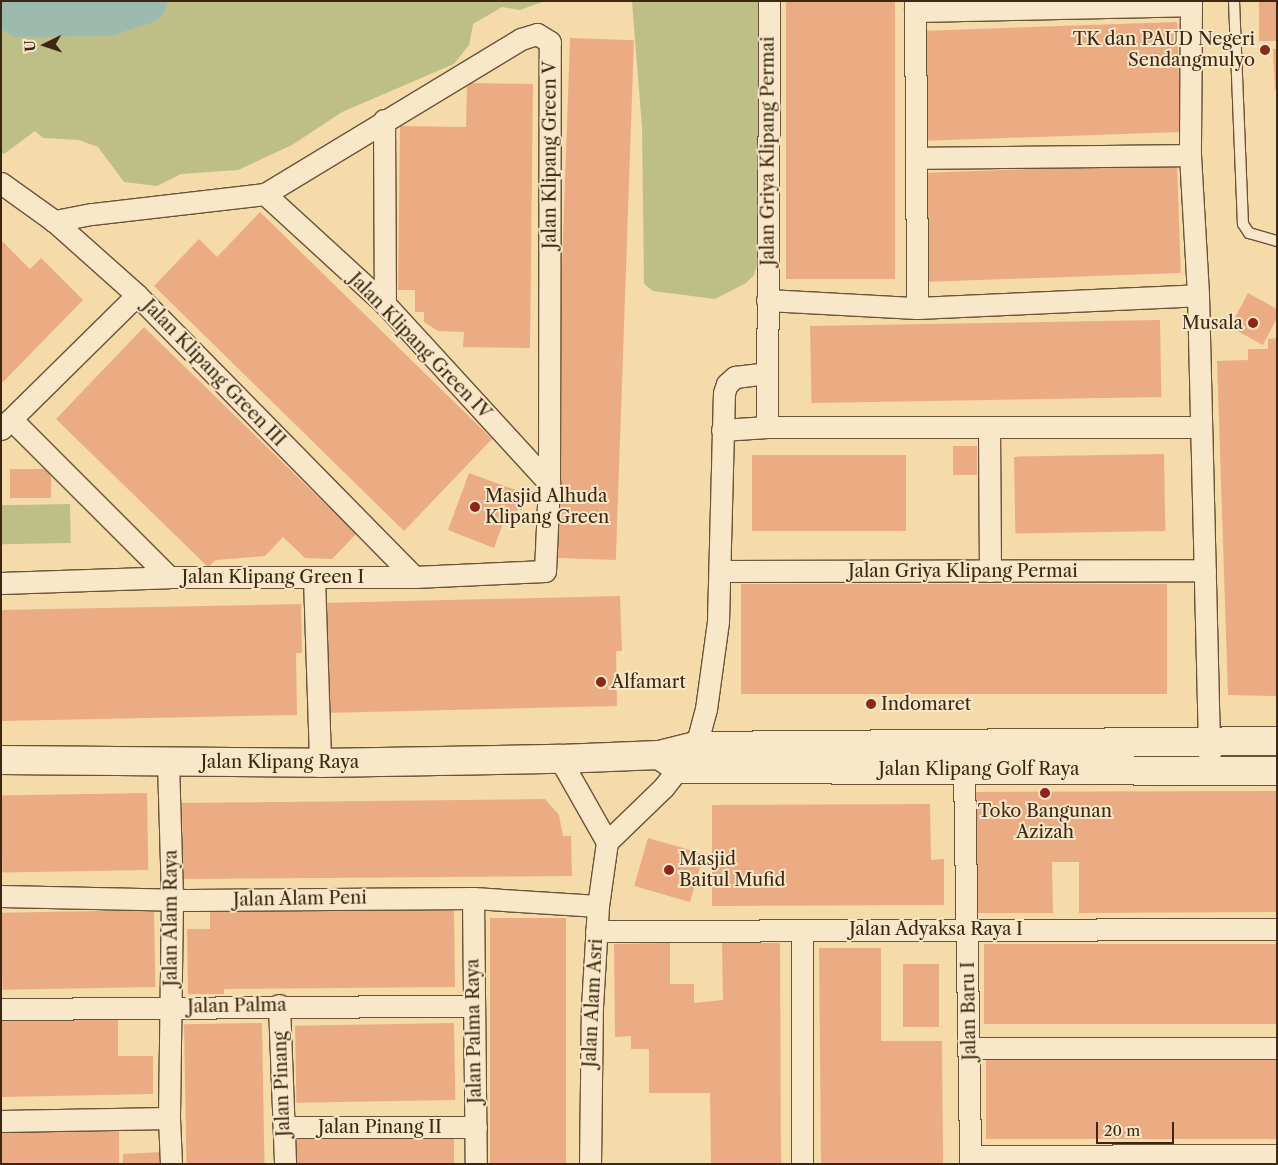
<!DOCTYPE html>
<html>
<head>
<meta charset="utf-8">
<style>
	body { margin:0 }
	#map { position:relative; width:1278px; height:1165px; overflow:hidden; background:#f5daaa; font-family:"Libre Caslon Text",serif }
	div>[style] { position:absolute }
	.green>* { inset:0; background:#bdbf87; transform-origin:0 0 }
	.river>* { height:46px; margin:-23px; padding:0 23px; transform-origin:23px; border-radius:23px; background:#9dbaae }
	.building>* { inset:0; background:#ebac84; transform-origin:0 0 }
	.roads { filter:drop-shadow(1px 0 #6a5438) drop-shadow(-1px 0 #6a5438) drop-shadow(0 1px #6a5438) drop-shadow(0 -1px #6a5438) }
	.lane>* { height:10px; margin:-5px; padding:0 5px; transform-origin:5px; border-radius:5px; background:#f8e7c8 }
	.street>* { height:21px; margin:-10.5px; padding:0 10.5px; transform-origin:10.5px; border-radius:10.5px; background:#f8e7c8 }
	.secondary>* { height:28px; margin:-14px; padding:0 14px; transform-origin:14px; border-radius:14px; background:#f8e7c8 }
	.dots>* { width:14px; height:14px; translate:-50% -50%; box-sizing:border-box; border:2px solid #f8e7c8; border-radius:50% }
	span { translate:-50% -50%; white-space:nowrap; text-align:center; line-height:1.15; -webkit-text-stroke:4px #f8e7c8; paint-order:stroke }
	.poi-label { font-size:18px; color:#3c2812 }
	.right { translate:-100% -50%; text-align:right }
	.left { translate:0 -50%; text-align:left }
	.street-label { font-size:18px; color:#3c2812 }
	.frame { position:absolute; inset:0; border:2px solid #3c2812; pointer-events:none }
	.north { position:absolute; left:20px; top:20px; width:50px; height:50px; -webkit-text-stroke:4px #f8e7c8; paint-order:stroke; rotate:266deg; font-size:14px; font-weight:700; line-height:20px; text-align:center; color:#3c2812 }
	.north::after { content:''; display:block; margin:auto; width:18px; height:22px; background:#3c2812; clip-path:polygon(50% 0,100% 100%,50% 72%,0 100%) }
	.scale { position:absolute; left:1096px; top:1122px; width:78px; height:22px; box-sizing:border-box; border:2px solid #3c2812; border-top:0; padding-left:6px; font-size:15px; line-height:18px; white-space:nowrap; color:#3c2812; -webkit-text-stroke:4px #f8e7c8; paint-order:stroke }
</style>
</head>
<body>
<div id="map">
	<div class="green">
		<div style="clip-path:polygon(1px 1px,545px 1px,520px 10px,502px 7px,473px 24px,469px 45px,454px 64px,342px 112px,292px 145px,238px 170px,181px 174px,157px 186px,124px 182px,98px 147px,79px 140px,43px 138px,35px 131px,4px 154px,1px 152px)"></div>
		<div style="clip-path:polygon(632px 1px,758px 1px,758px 262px,754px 275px,746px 283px,715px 299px,653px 291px,644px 284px,642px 127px)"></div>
		<div style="left:70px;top:504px;width:39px;height:69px;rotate:89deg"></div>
	</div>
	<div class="river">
		<div style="left:7px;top:1px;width:18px;rotate:45deg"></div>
		<div style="left:20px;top:14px;width:87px;rotate:-0.7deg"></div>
		<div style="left:107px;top:13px;width:39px;rotate:-18deg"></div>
	</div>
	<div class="building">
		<div style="left:786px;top:1px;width:109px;height:278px"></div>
		<div style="left:1259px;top:1px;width:18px;height:40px"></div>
		<div style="left:1177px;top:22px;width:110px;height:255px;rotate:88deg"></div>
		<div style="left:570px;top:38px;width:64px;height:520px;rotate:2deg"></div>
		<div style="clip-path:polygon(1273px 49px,1277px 49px,1277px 89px,1275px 90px)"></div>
		<div style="clip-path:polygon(467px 83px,533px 84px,530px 348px,463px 347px,464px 332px,438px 331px,424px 322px,424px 312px,415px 312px,415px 290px,398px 290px,400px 126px,466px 127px)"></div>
		<div style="left:1177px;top:164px;width:109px;height:257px;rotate:88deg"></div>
		<div style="clip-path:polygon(260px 212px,492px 439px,404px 531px,154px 286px,199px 239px,217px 257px)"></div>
		<div style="clip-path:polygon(1px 240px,30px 269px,41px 258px,83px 300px,1px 384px)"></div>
		<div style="clip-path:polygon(1248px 293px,1277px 309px,1277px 318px,1263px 345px,1230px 327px)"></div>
		<div style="left:1160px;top:320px;width:77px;height:350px;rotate:89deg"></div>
		<div style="clip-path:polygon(144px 327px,356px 534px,332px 559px,305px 558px,283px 537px,265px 556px,216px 560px,208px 567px,56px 419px)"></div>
		<div style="clip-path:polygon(1277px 338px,1277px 696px,1228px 695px,1217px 361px,1248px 360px,1248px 349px,1268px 349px,1268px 339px)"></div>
		<div style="left:953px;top:446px;width:24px;height:29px"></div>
		<div style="left:1164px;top:454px;width:77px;height:150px;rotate:89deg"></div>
		<div style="left:906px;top:455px;width:76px;height:154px;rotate:90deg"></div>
		<div style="left:51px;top:469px;width:29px;height:41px;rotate:90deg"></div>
		<div style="clip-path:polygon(469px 473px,524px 493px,512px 526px,503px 523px,494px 548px,448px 530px)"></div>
		<div style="left:741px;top:584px;width:426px;height:110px"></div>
		<div style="clip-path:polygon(620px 596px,622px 651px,616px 651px,617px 706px,325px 713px,322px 603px)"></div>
		<div style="clip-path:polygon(301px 604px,302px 653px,296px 653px,297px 715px,1px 721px,1px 610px)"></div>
		<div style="clip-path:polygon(1277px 791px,1277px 912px,1079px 913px,1079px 862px,1052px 862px,1053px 913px,977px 913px,976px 792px)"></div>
		<div style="left:147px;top:793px;width:77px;height:146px;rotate:89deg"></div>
		<div style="clip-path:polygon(545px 799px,559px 815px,563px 836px,571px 836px,572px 876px,183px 879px,182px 803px)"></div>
		<div style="clip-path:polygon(930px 804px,931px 860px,944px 859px,944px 905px,712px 906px,712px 805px)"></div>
		<div style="left:648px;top:838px;width:58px;height:50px;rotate:16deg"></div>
		<div style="left:154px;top:910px;width:77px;height:153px;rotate:89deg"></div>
		<div style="clip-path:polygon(454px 910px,455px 987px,224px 989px,224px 994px,188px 994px,187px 929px,210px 929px,210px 912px)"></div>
		<div style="left:490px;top:918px;width:76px;height:246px"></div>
		<div style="clip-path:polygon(670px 943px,670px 984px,694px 984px,694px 1003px,723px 1000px,722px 943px,780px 943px,781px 1164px,711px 1164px,710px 1093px,649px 1093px,649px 1049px,631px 1049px,631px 1036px,615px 1037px,614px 944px)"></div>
		<div style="left:1277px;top:944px;width:80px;height:293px;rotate:90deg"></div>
		<div style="clip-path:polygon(819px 948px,881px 948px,881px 1041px,942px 1041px,943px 1164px,821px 1164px)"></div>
		<div style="left:903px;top:964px;width:36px;height:63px"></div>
		<div style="clip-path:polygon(118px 1019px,118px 1056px,153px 1056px,153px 1094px,1px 1097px,1px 1021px)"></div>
		<div style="left:262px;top:1023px;width:141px;height:78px;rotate:89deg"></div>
		<div style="left:454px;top:1023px;width:77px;height:159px;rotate:89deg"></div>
		<div style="left:1277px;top:1060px;width:79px;height:291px;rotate:90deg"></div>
		<div style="left:119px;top:1126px;width:38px;height:118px;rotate:90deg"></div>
		<div style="left:454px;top:1133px;width:31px;height:159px;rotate:90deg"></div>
		<div style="clip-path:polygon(162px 1152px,162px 1164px,123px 1164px,123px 1154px)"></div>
	</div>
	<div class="roads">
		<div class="lane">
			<div style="left:1234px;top:1px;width:223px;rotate:87.7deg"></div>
			<div style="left:1243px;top:224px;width:11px;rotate:56deg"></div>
			<div style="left:1249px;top:233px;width:29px;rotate:16deg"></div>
		</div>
		<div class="street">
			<div style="left:915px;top:1px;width:307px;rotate:89.6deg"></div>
			<div style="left:1191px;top:1px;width:154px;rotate:90.4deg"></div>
			<div style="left:1190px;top:155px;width:140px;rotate:86.7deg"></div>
			<div style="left:1198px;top:295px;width:476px;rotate:88.6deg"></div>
			<div style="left:915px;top:11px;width:276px;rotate:-1.2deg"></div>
			<div style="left:384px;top:120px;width:184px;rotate:89.7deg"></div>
			<div style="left:916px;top:158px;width:274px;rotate:-0.6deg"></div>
			<div style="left:1px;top:183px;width:65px;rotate:35.6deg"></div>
			<div style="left:54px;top:221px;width:111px;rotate:41.7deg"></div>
			<div style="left:137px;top:295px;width:395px;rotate:45.5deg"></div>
			<div style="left:265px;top:194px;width:163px;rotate:42.5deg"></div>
			<div style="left:385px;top:304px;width:243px;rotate:47.5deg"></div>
			<div style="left:767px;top:300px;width:150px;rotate:3.1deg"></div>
			<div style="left:917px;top:308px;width:281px;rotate:-2.6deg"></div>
			<div style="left:11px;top:419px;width:223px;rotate:45deg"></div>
			<div style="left:767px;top:427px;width:426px;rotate:-89.7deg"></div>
			<div style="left:989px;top:427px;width:144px;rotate:89.6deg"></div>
			<div style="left:1px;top:429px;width:191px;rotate:-44.6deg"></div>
			<div style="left:722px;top:430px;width:45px;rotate:-3.8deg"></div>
			<div style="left:767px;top:427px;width:434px"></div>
			<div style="left:721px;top:571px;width:484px;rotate:-0.1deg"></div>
			<div style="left:314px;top:578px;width:185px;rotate:88.1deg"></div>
			<div style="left:1px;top:583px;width:168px;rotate:-2deg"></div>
			<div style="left:169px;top:577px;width:245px"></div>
			<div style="left:414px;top:577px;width:131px;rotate:-2.6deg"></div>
			<div style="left:545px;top:571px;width:88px;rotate:-87.4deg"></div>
			<div style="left:549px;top:483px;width:441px;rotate:-89.9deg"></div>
			<div style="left:550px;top:42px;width:15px;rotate:-148deg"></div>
			<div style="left:537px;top:34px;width:17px;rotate:163deg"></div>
			<div style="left:521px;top:39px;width:299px;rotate:148.8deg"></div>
			<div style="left:265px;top:194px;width:175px;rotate:173.4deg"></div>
			<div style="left:91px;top:214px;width:38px;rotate:169deg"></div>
			<div style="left:560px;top:759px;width:95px;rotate:60.5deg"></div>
			<div style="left:168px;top:762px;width:138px;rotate:88.3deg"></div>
			<div style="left:172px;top:900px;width:218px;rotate:90.8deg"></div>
			<div style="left:169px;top:1118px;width:46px;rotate:87.5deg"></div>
			<div style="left:964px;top:768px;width:396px;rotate:89.1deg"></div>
			<div style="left:607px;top:842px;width:78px;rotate:-44deg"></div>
			<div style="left:663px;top:788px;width:53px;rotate:-51.8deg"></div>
			<div style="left:696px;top:746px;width:38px;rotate:-75deg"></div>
			<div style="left:706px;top:709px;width:89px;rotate:-82.2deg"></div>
			<div style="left:718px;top:621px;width:228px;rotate:-88.5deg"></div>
			<div style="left:724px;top:393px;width:9px;rotate:-72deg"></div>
			<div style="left:727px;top:384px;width:11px;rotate:-41deg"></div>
			<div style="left:735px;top:377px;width:32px;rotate:-7deg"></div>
			<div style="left:1px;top:896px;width:186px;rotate:1.2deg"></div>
			<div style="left:187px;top:900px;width:286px;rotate:-0.4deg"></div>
			<div style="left:473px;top:898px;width:125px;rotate:3.7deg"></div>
			<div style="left:473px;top:898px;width:266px;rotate:89.4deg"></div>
			<div style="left:596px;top:931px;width:681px;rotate:-0.17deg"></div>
			<div style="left:279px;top:1005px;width:159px;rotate:87.8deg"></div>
			<div style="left:1px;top:1009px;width:472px;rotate:-0.4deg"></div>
			<div style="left:970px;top:1048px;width:307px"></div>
			<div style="left:1px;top:1121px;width:168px;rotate:-1deg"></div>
			<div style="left:284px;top:1127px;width:192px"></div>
			<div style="left:970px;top:1156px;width:307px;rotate:-0.2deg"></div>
			<div style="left:590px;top:1164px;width:157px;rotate:-89.3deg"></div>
			<div style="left:592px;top:1007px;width:101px;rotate:-86.6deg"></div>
			<div style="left:598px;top:906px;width:65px;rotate:-82deg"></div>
			<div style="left:802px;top:1164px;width:234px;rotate:-90deg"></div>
		</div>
		<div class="secondary">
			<div style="left:659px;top:755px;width:25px;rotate:34deg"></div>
			<div style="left:680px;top:769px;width:597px;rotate:0.19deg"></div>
			<div style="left:1px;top:760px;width:319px;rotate:0.5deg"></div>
			<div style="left:320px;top:763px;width:240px;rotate:-1deg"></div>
			<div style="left:560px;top:759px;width:99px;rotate:-2.3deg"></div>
			<div style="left:659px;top:755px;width:38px;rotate:-14deg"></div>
			<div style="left:696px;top:746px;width:581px;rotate:-0.49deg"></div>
		</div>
	</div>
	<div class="dots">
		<div style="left:1265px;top:50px;background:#8f2418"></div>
		<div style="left:1253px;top:323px;background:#8f2418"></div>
		<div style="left:475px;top:507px;background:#8f2418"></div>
		<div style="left:601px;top:682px;background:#8f2418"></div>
		<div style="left:871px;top:704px;background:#8f2418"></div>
		<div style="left:1045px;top:793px;background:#8f2418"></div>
		<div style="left:669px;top:870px;background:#8f2418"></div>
	</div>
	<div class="poi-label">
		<span class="right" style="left:1255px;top:50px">TK dan PAUD Negeri<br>Sendangmulyo</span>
		<span class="right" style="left:1243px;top:323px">Musala</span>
		<span class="left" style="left:485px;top:507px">Masjid Alhuda<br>Klipang Green</span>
		<span class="left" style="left:611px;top:682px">Alfamart</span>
		<span class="left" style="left:881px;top:704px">Indomaret</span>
		<span style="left:1045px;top:822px">Toko Bangunan<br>Azizah</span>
		<span class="left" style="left:679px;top:870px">Masjid<br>Baitul Mufid</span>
	</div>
	<div class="street-label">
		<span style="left:768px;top:151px;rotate:-90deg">Jalan Griya Klipang Permai</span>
		<span style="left:550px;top:155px;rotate:-90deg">Jalan Klipang Green V</span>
		<span style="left:420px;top:346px;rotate:46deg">Jalan Klipang Green IV</span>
		<span style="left:214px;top:373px;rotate:46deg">Jalan Klipang Green III</span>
		<span style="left:963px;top:571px">Jalan Griya Klipang Permai</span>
		<span style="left:273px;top:577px">Jalan Klipang Green I</span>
		<span style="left:280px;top:762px">Jalan Klipang Raya</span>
		<span style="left:979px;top:769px">Jalan Klipang Golf Raya</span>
		<span style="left:300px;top:899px;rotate:-1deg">Jalan Alam Peni</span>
		<span style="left:171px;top:918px;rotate:-90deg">Jalan Alam Raya</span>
		<span style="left:936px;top:929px">Jalan Adyaksa Raya I</span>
		<span style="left:593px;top:1003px;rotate:-87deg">Jalan Alam Asri</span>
		<span style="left:237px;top:1006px;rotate:-1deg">Jalan Palma</span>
		<span style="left:969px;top:1011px;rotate:-91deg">Jalan Baru I</span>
		<span style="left:474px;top:1031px;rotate:-91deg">Jalan Palma Raya</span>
		<span style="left:282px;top:1084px;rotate:-92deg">Jalan Pinang</span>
		<span style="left:380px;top:1127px">Jalan Pinang II</span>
	</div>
	<div class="frame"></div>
	<div class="north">U</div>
	<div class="scale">20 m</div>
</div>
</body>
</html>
